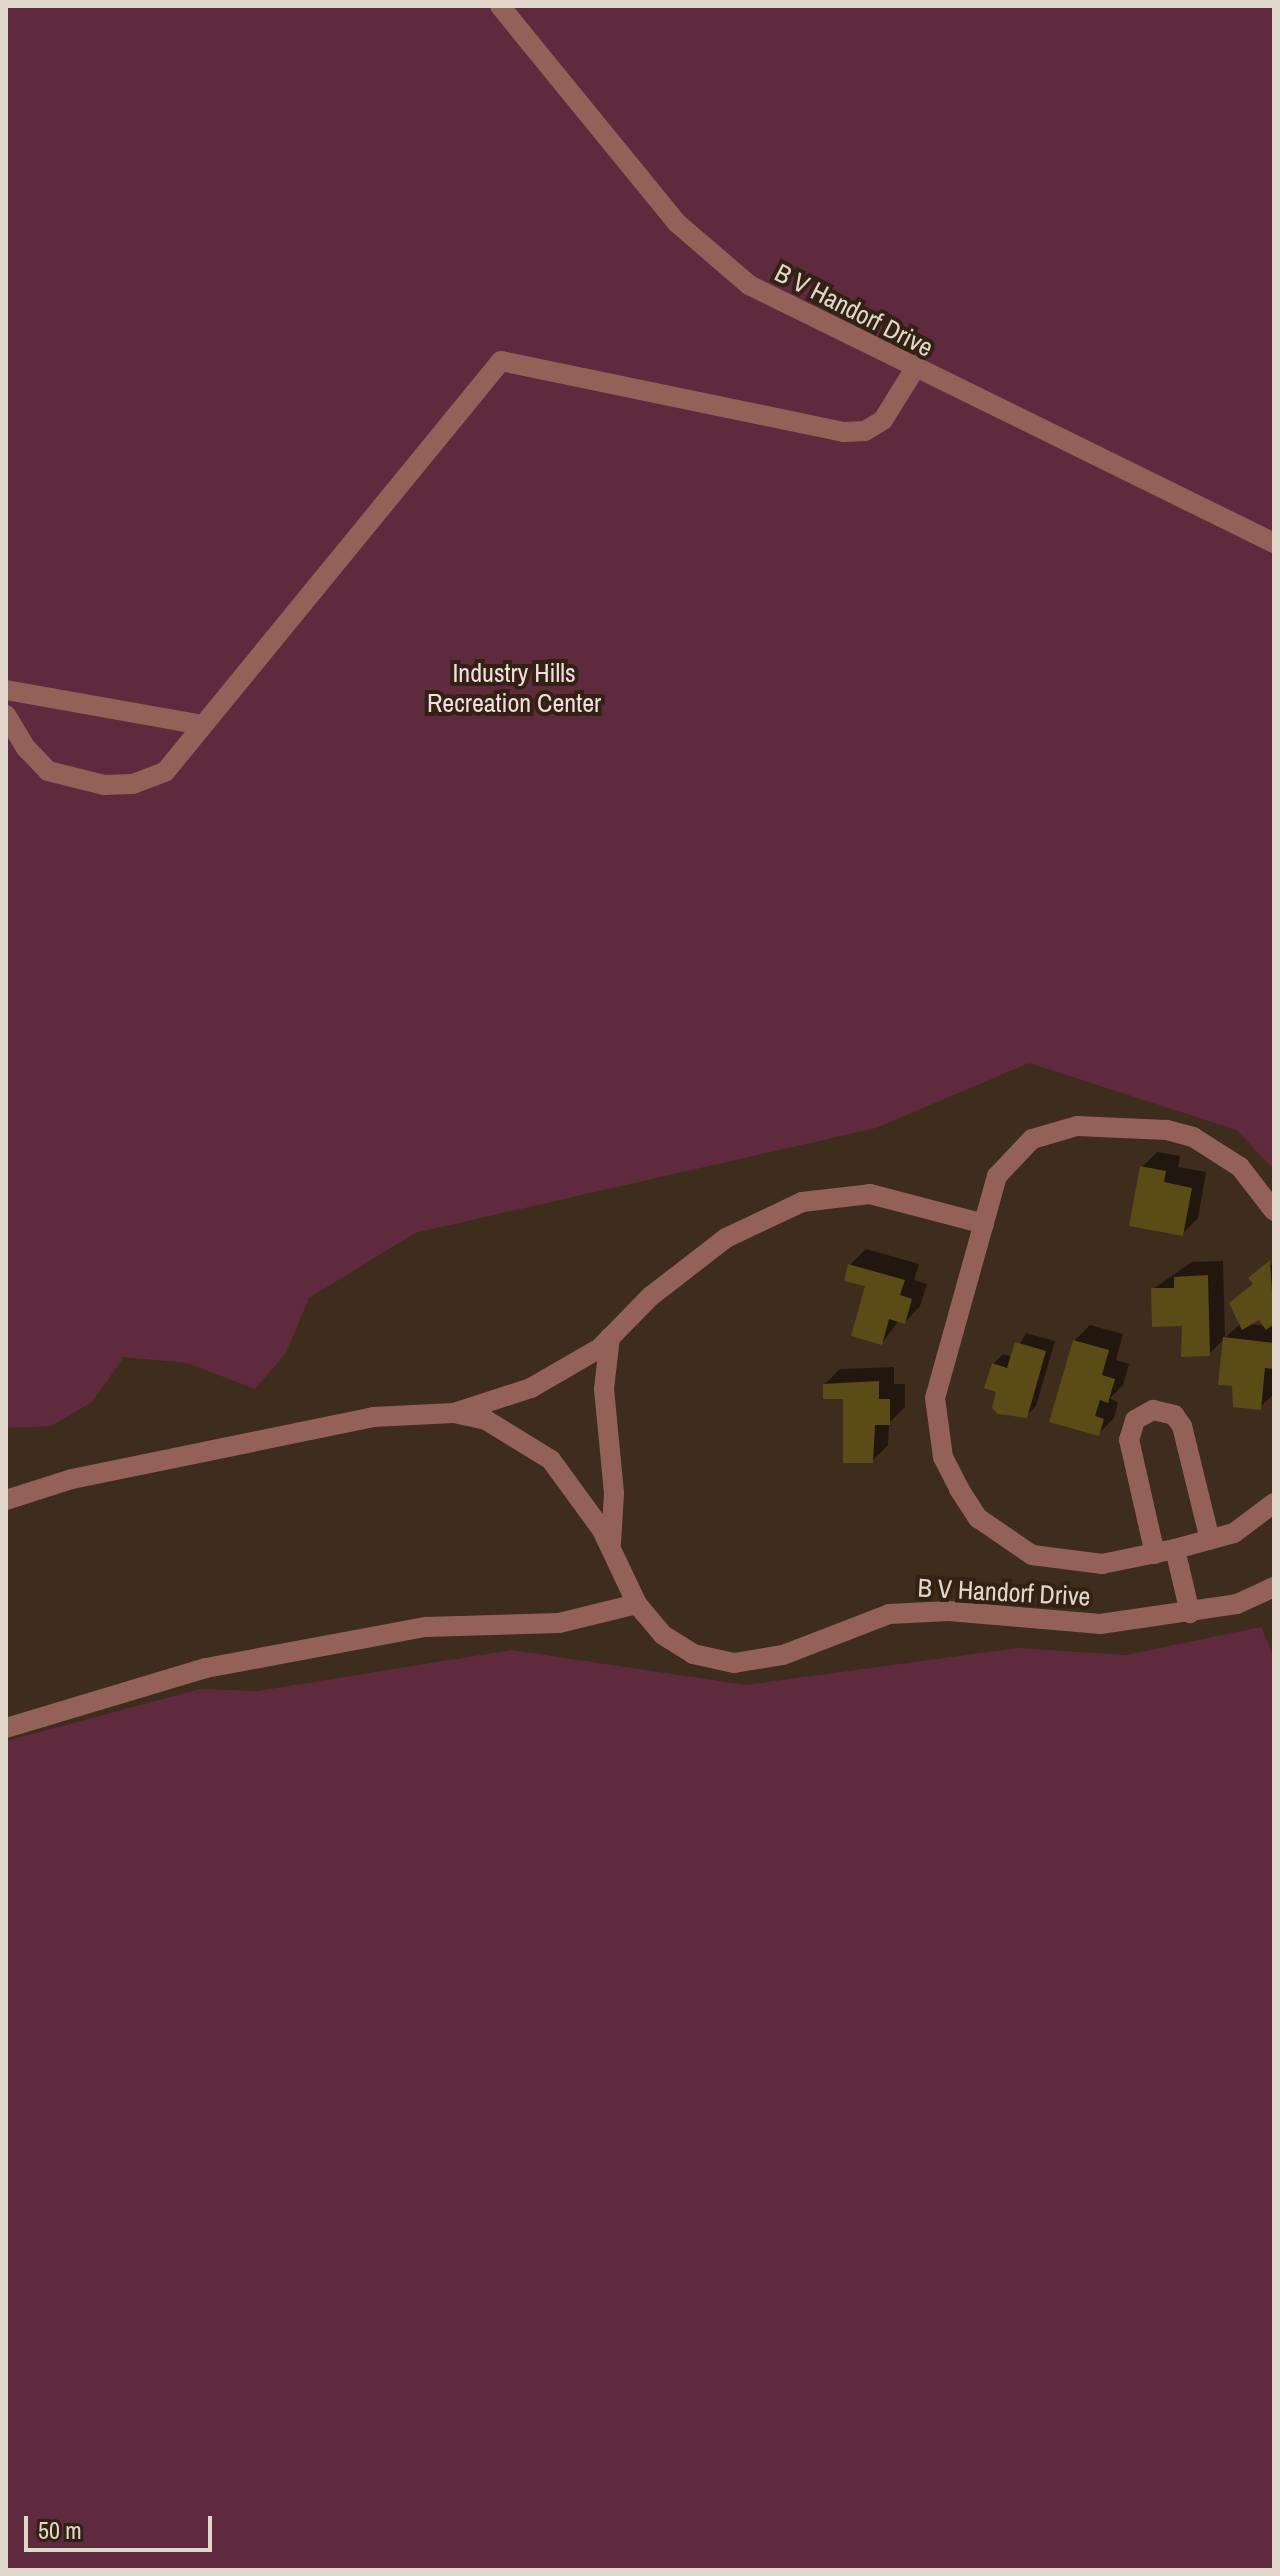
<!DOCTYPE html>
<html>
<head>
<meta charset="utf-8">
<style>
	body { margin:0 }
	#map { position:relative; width:1280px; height:2576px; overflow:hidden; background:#3e2c1d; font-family:"Archivo Narrow",sans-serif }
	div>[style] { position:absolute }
	.green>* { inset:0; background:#602a3e }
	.shadow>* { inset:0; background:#0007 }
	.building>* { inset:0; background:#5b4b17 }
	.minor>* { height:20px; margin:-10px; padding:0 10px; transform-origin:10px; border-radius:10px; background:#946159 }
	span { translate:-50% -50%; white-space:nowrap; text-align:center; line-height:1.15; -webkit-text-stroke:8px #332213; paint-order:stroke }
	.street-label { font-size:26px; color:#e2d7cd }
	.park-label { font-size:26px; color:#f2dde3 }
	.frame { position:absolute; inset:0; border:8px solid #e2d7cd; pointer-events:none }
	.scale { position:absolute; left:24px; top:2516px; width:188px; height:36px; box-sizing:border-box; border:4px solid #e2d7cd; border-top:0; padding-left:10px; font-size:24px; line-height:28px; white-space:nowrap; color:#e2d7cd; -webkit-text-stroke:6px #332213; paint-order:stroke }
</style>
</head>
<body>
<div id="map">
	<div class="green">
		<div style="clip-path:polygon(6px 6px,1274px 6px,1274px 1170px,1237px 1130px,1029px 1063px,876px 1128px,415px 1233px,309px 1298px,286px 1353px,255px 1389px,187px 1363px,124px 1357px,92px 1402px,51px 1426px,6px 1428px)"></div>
		<div style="clip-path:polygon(1261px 1627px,1274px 1657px,1274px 2570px,6px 2570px,6px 1741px,200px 1689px,258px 1691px,511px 1650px,746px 1685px,1018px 1648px,1126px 1655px)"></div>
	</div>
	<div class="shadow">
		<div style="clip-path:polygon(1157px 1152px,1180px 1156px,1178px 1167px,1206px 1172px,1198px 1218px,1182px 1234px,1142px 1167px)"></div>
		<div style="clip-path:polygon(866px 1249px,919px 1264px,914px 1280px,927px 1284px,920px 1306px,905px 1322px,899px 1320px,882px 1343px,868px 1285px,850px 1265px)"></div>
		<div style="clip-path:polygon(1223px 1261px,1225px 1338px,1209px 1354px,1153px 1289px,1192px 1262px)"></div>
		<div style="clip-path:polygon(evenodd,1268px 1261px,1274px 1268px,1274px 1321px,1268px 1326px,1274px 1326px,1274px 1394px,1260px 1407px,1225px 1338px,1241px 1323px,1255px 1283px,1250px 1278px,1268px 1261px,1260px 1318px,1266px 1326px,1249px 1324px,1260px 1318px)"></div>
		<div style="clip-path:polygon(1090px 1325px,1123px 1334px,1116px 1360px,1129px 1364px,1123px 1385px,1110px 1398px,1118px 1403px,1114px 1418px,1098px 1434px,1074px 1341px)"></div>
		<div style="clip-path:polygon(1026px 1333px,1055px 1341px,1036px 1406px,1026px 1416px,999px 1390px,993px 1364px,1003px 1354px,1012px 1357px)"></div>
		<div style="clip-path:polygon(894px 1367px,894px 1384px,905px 1384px,905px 1407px,889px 1423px,888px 1445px,872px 1461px,845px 1397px,825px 1384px,840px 1369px)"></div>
	</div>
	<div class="building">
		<div style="clip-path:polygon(1140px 1166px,1166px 1171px,1164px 1182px,1192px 1188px,1183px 1236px,1129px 1226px)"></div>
		<div style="clip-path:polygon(1270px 1260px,1274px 1324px,1266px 1330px,1259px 1320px,1242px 1330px,1229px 1303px,1253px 1284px,1248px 1278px)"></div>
		<div style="clip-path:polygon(848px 1264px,905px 1280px,900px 1295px,912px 1299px,905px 1324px,889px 1319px,882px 1345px,851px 1336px,865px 1286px,844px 1281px)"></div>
		<div style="clip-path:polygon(1208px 1275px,1210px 1356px,1181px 1357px,1182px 1326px,1152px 1327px,1151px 1288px,1174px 1288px,1174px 1277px)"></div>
		<div style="clip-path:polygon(1223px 1337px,1274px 1343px,1274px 1369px,1265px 1368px,1261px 1410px,1233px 1407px,1232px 1386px,1218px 1385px)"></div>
		<div style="clip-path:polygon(1073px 1340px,1109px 1350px,1102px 1375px,1115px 1379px,1108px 1403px,1100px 1400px,1095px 1416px,1104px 1419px,1099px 1436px,1049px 1422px)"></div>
		<div style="clip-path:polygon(1015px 1342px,1046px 1351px,1027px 1418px,998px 1414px,992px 1408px,996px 1392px,984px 1388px,992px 1363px,1007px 1368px)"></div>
		<div style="clip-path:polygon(879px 1381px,879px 1399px,890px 1399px,890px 1425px,875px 1425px,873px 1463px,843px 1463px,843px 1399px,823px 1399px,823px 1384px)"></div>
	</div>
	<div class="minor">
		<div style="left:500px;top:6px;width:280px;rotate:50.8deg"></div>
		<div style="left:677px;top:223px;width:95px;rotate:40.7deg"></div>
		<div style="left:749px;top:285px;width:585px;rotate:26.17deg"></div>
		<div style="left:6px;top:690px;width:199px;rotate:10.1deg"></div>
		<div style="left:6px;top:715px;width:39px;rotate:59deg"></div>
		<div style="left:26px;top:748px;width:32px;rotate:46deg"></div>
		<div style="left:48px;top:771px;width:58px;rotate:14deg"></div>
		<div style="left:104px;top:785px;width:29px;rotate:-2deg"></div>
		<div style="left:133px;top:784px;width:34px;rotate:-21deg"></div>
		<div style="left:165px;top:772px;width:531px;rotate:-50.73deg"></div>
		<div style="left:501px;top:361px;width:350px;rotate:11.7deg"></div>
		<div style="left:844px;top:432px;width:21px;rotate:-3deg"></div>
		<div style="left:865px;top:431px;width:21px;rotate:-31deg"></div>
		<div style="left:883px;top:420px;width:59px;rotate:-58.2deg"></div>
		<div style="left:1274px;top:1211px;width:56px;rotate:-127.7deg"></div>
		<div style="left:1240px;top:1167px;width:56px;rotate:-147.4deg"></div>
		<div style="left:1193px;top:1137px;width:28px;rotate:-165deg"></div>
		<div style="left:1166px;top:1130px;width:89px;rotate:-177.4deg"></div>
		<div style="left:1077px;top:1126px;width:47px;rotate:163.9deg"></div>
		<div style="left:1032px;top:1139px;width:51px;rotate:133.4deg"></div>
		<div style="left:997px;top:1176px;width:230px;rotate:105.6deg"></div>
		<div style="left:935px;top:1398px;width:60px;rotate:82.3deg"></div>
		<div style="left:943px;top:1457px;width:36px;rotate:63deg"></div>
		<div style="left:959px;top:1489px;width:35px;rotate:57deg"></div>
		<div style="left:978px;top:1518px;width:65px;rotate:34.4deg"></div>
		<div style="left:1032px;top:1555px;width:71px;rotate:7.3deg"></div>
		<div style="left:1102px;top:1564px;width:75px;rotate:-11.6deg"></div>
		<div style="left:1175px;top:1549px;width:61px;rotate:-15.2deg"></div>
		<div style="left:1234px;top:1533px;width:50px;rotate:-36.9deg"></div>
		<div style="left:610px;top:1337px;width:52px;rotate:96.6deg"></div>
		<div style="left:604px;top:1389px;width:104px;rotate:84.5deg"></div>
		<div style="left:614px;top:1493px;width:51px;rotate:93.4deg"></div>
		<div style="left:454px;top:1413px;width:81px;rotate:-18deg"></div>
		<div style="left:531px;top:1388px;width:80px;rotate:-30.1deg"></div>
		<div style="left:600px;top:1348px;width:73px;rotate:-45.6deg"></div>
		<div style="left:651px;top:1296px;width:95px;rotate:-37.7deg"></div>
		<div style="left:726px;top:1238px;width:84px;rotate:-25.3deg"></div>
		<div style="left:802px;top:1202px;width:68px;rotate:-6.7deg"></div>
		<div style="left:870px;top:1194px;width:118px;rotate:14.7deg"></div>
		<div style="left:6px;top:1500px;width:69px;rotate:-17.7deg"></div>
		<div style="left:72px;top:1479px;width:307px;rotate:-11.6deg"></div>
		<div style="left:373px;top:1417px;width:81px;rotate:-2.8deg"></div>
		<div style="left:454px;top:1413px;width:33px;rotate:12deg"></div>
		<div style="left:486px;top:1420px;width:76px;rotate:31.6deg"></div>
		<div style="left:551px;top:1460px;width:87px;rotate:53.9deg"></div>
		<div style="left:602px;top:1530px;width:82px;rotate:64.7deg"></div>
		<div style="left:637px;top:1604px;width:40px;rotate:50deg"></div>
		<div style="left:663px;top:1635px;width:36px;rotate:32deg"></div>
		<div style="left:693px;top:1654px;width:42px;rotate:12.4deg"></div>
		<div style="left:734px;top:1663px;width:50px;rotate:-9.3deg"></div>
		<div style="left:783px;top:1655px;width:114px;rotate:-21.1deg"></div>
		<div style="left:889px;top:1614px;width:60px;rotate:-2.9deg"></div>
		<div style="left:949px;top:1611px;width:152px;rotate:4.9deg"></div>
		<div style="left:1100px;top:1624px;width:138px;rotate:-8.3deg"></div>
		<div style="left:1237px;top:1604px;width:41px;rotate:-24.7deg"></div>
		<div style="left:1175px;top:1549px;width:66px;rotate:76.8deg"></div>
		<div style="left:1155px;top:1554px;width:117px;rotate:-102.8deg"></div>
		<div style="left:1129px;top:1440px;width:21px;rotate:-73deg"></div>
		<div style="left:1135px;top:1420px;width:21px;rotate:-29deg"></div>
		<div style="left:1153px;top:1410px;width:22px;rotate:13deg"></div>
		<div style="left:1174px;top:1415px;width:14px;rotate:54deg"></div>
		<div style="left:1182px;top:1426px;width:117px;rotate:76.2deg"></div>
		<div style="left:6px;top:1728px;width:209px;rotate:-16.7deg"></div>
		<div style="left:206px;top:1668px;width:224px;rotate:-10.6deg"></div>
		<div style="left:426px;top:1627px;width:133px;rotate:-1.7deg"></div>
		<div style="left:559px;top:1623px;width:80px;rotate:-13.7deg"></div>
	</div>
	<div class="street-label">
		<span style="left:854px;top:310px;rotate:27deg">B V Handorf Drive</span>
		<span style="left:1004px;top:1592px;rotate:3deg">B V Handorf Drive</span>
	</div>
	<div class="park-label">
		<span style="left:514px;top:688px">Industry Hills<br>Recreation Center</span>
	</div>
	<div class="frame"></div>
	<div class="scale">50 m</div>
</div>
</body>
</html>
